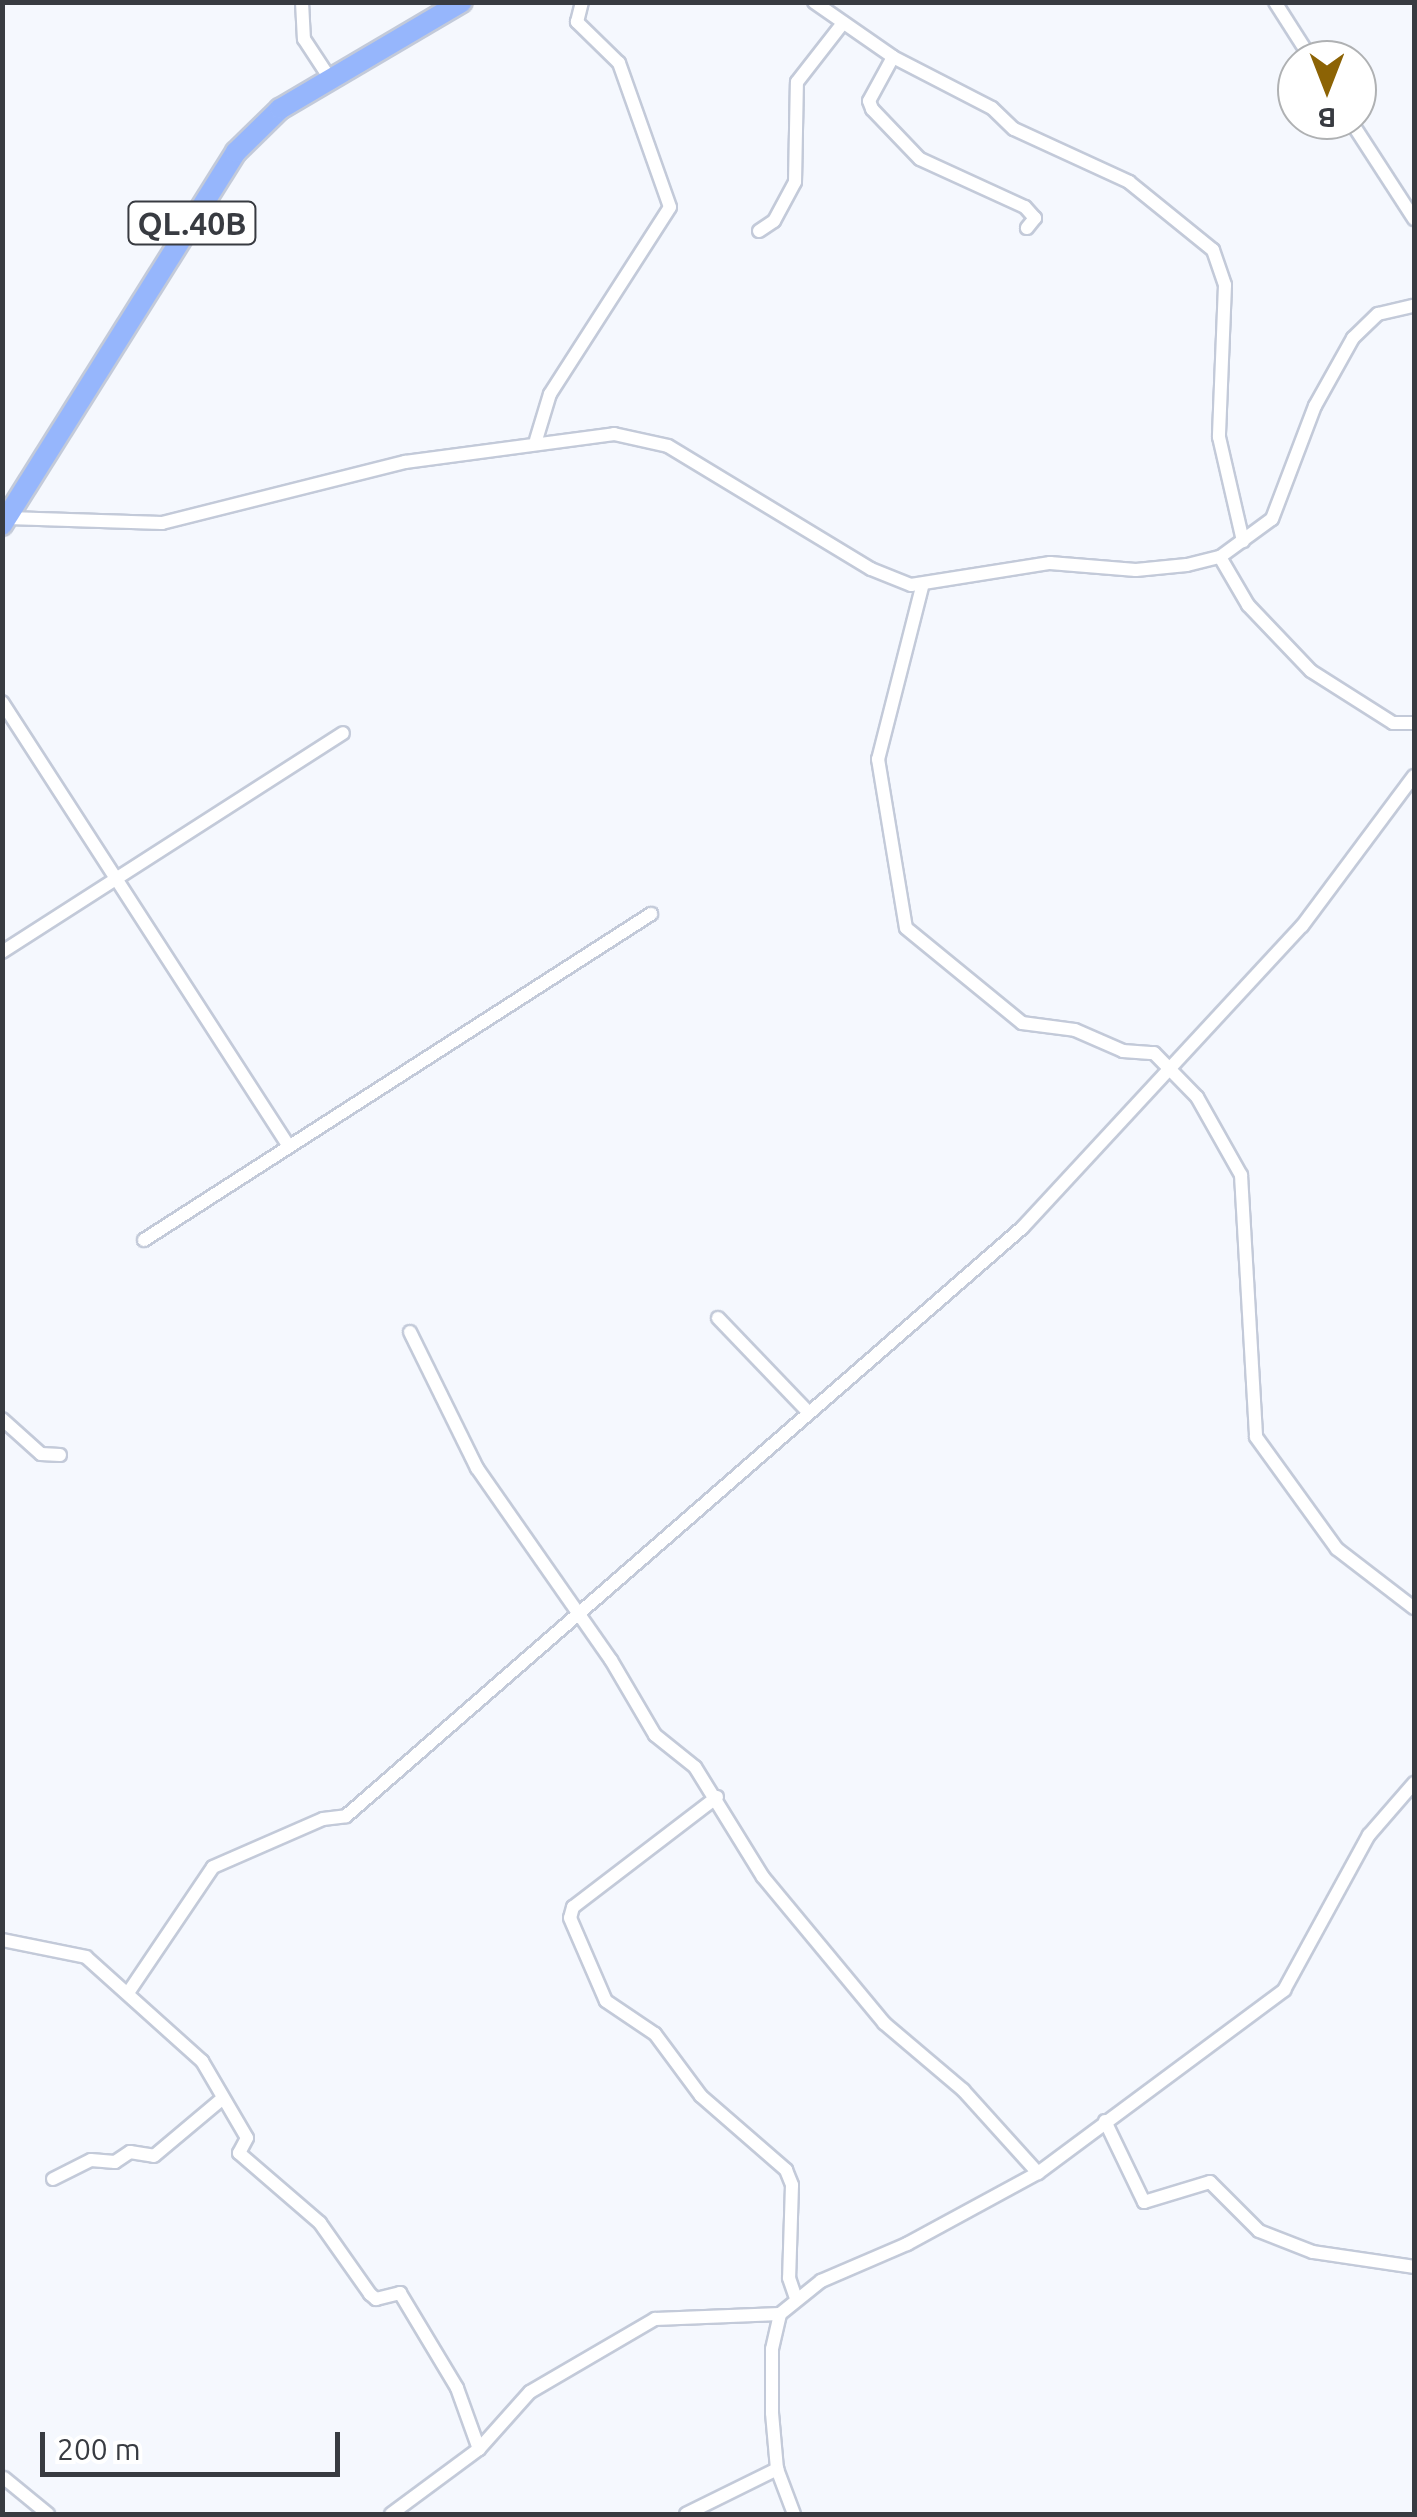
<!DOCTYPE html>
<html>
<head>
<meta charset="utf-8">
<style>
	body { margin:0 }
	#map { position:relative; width:1417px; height:2517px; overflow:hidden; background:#f5f8fe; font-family:Ubuntu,sans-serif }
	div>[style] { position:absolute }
	.roads { filter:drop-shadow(2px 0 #c3cad9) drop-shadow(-2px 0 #c3cad9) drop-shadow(0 2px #c3cad9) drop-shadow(0 -2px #c3cad9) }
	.minor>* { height:12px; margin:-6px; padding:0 6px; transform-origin:6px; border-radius:6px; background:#fff }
	.trunk>* { height:20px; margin:-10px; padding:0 10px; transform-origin:10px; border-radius:10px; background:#96b6fc }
	span { translate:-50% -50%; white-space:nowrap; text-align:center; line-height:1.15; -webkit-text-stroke:10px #fff; paint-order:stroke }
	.shield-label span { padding:2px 8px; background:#fff; border:2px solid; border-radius:8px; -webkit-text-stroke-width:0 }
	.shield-label { font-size:32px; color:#383b41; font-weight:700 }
	.frame { position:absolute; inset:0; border:5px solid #383b41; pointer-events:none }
	.north { position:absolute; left:1277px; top:40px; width:100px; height:100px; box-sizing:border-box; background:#fff; border:2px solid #afb1b3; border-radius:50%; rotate:180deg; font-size:28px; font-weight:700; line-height:40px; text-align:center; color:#383b41 }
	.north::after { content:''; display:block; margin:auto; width:35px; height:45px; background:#8c6305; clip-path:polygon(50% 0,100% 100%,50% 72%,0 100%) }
	.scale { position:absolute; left:40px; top:2432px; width:300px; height:45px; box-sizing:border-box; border:5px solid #383b41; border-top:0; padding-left:12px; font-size:30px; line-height:35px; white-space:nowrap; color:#383b41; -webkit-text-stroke:8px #fff; paint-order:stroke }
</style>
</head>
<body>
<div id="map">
	<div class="roads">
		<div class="minor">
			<div style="left:302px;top:2px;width:37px;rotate:87deg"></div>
			<div style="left:304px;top:39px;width:45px;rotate:56.7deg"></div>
			<div style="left:814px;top:2px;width:96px;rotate:34.8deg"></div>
			<div style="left:893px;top:57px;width:111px;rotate:27.3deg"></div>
			<div style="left:992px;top:108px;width:30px;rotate:44deg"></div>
			<div style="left:1014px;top:129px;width:127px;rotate:24.7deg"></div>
			<div style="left:1129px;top:182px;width:108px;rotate:39deg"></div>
			<div style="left:1213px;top:250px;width:37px;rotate:71deg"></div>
			<div style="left:1225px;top:285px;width:152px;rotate:92.3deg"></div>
			<div style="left:1219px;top:437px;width:107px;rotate:77deg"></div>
			<div style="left:1275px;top:2px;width:69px;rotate:57.5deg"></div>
			<div style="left:893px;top:57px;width:50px;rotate:118.6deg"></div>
			<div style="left:869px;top:101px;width:9px;rotate:69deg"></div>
			<div style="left:872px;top:109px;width:69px;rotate:46.2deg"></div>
			<div style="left:920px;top:159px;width:115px;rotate:24.6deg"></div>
			<div style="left:1025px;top:207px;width:15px;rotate:48deg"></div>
			<div style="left:1035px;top:218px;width:13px;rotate:129deg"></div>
			<div style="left:1350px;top:120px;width:118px;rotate:57.1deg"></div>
			<div style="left:759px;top:231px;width:18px;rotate:-34deg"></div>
			<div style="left:774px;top:221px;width:44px;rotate:-61.7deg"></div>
			<div style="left:795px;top:182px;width:100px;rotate:-88.9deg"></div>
			<div style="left:797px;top:82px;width:75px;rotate:-52.1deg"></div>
			<div style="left:536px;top:440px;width:48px;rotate:-73.1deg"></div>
			<div style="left:550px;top:394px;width:222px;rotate:-57.3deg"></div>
			<div style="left:670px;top:207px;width:153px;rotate:-109.5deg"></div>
			<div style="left:619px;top:63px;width:59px;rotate:-135.7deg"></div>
			<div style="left:577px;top:22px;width:21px;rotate:-76deg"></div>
			<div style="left:8px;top:518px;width:154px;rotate:1.9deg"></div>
			<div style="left:162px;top:523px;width:251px;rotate:-14.1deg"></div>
			<div style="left:405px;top:462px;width:211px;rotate:-7.6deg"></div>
			<div style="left:614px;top:434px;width:55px;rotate:12.5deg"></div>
			<div style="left:668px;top:446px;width:237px;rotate:31.2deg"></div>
			<div style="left:871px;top:569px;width:43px;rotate:21.8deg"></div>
			<div style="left:911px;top:585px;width:141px;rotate:-9deg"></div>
			<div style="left:1050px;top:563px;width:86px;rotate:4.7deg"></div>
			<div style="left:1136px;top:570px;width:51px;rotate:-5.6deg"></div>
			<div style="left:1187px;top:565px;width:34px;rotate:-14deg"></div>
			<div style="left:1220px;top:557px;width:64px;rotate:-36.2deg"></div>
			<div style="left:1272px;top:519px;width:121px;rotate:-69.2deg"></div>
			<div style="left:1315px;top:406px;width:78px;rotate:-60.8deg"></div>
			<div style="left:1353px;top:338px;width:35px;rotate:-44deg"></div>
			<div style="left:1378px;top:314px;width:37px;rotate:-13deg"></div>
			<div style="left:1220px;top:557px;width:56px;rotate:59.7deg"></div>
			<div style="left:1248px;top:605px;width:91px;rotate:46.3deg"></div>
			<div style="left:1311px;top:671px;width:97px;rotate:32.4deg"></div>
			<div style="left:1393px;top:723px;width:21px"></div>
			<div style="left:922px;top:587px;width:178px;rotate:104.3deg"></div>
			<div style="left:878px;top:759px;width:171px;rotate:80.6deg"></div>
			<div style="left:906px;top:928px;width:150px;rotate:39.3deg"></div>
			<div style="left:1022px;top:1023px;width:53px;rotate:7.5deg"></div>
			<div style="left:1075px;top:1030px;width:52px;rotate:23.6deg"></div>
			<div style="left:1123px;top:1051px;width:31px;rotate:4deg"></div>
			<div style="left:1154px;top:1053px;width:62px;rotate:45.7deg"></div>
			<div style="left:1197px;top:1097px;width:90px;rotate:60.6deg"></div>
			<div style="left:1241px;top:1175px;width:262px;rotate:86.7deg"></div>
			<div style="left:1256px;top:1437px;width:138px;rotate:54.1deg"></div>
			<div style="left:1337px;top:1549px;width:97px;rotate:37.5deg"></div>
			<div style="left:2px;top:702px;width:527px;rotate:57.15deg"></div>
			<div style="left:2px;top:952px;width:405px;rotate:-32.7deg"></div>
			<div style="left:144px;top:1240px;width:603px;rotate:-32.74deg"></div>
			<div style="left:718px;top:1318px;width:130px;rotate:46.2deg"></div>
			<div style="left:410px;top:1332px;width:152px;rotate:63.8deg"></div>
			<div style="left:477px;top:1468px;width:234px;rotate:55.1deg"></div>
			<div style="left:611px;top:1660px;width:87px;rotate:59.6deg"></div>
			<div style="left:655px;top:1735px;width:51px;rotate:38.7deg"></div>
			<div style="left:695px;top:1767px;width:129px;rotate:58.3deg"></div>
			<div style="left:763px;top:1877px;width:190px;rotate:50.3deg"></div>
			<div style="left:884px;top:2023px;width:104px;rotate:40.3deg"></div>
			<div style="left:963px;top:2090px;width:112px;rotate:47.9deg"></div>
			<div style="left:2px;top:1419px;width:52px;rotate:41.9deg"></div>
			<div style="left:41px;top:1454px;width:19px;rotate:3deg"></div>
			<div style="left:717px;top:1797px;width:181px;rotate:142.6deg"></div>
			<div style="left:573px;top:1907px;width:11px;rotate:105deg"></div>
			<div style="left:570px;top:1918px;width:90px;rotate:66.6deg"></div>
			<div style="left:606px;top:2001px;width:59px;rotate:34deg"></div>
			<div style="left:655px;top:2034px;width:77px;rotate:53.4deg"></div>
			<div style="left:701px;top:2096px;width:113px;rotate:41deg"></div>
			<div style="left:786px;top:2170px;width:16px;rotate:68deg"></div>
			<div style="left:792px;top:2185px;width:93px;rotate:91.8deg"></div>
			<div style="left:789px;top:2278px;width:21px;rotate:71deg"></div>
			<div style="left:2px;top:1940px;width:86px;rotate:11.4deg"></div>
			<div style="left:86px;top:1957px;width:156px;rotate:41.9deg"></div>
			<div style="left:202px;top:2061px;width:89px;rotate:59.7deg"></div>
			<div style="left:247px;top:2138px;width:17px;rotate:118deg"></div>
			<div style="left:239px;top:2153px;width:107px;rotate:40.8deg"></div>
			<div style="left:320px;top:2223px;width:87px;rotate:54.8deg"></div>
			<div style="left:370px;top:2294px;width:8px;rotate:40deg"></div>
			<div style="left:376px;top:2299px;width:25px;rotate:-14deg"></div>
			<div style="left:400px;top:2293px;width:111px;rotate:59deg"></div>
			<div style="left:457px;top:2388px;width:65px;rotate:70.2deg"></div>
			<div style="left:479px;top:2449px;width:76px;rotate:-48.2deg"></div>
			<div style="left:530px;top:2392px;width:145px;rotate:-30.3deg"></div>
			<div style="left:655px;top:2319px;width:125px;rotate:-2.3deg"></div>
			<div style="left:130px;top:1990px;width:148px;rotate:-56deg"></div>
			<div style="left:213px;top:1867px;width:120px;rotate:-23.6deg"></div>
			<div style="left:323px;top:1819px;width:23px;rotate:-7deg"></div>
			<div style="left:346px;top:1816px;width:897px;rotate:-41.02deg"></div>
			<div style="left:1023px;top:1227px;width:410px;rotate:-47.2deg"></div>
			<div style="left:1302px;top:926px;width:187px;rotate:-53.3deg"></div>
			<div style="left:1105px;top:2121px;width:90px;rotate:64.3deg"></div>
			<div style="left:1144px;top:2202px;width:69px;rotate:-16.9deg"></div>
			<div style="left:1210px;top:2182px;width:69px;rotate:45deg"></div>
			<div style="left:1259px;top:2231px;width:58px;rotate:21.3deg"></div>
			<div style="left:1313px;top:2252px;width:102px;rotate:8.4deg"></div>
			<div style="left:53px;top:2179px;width:42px;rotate:-26.6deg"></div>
			<div style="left:91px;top:2160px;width:24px;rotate:5deg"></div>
			<div style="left:115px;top:2162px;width:18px;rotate:-34deg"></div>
			<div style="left:130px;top:2152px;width:24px;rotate:9deg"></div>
			<div style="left:154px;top:2156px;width:90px;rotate:-40deg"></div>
			<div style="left:4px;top:2478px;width:57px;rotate:39.3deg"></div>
			<div style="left:391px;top:2514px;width:109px;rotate:-36.5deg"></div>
			<div style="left:686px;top:2514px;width:102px;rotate:-26.3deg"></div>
			<div style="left:794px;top:2514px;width:48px;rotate:-110.7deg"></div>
			<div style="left:777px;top:2469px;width:56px;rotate:-95.1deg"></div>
			<div style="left:772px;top:2413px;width:64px;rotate:-90deg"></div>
			<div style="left:772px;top:2349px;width:36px;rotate:-77deg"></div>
			<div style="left:780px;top:2314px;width:53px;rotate:-38.8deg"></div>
			<div style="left:821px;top:2281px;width:94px;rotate:-23.3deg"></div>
			<div style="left:907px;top:2244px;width:149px;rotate:-28.5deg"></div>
			<div style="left:1038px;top:2173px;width:307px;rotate:-36.6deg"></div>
			<div style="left:1284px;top:1990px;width:177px;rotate:-61.3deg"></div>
			<div style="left:1369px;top:1835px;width:69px;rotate:-49.1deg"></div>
		</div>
		<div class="trunk">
			<div style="left:2px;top:525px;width:440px;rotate:-57.9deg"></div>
			<div style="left:236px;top:152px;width:62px;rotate:-44.3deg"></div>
			<div style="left:280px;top:109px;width:211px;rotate:-30.5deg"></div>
		</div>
	</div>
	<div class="shield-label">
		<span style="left:192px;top:223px">QL.40B</span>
	</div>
	<div class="frame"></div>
	<div class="north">B</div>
	<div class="scale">200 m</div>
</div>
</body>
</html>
